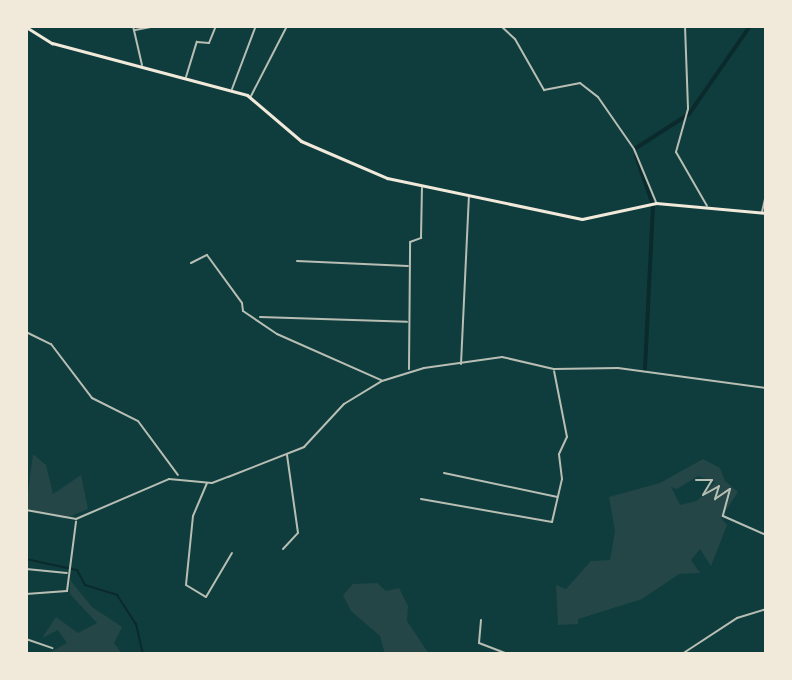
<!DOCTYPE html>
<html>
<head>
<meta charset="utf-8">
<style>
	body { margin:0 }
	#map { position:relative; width:792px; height:680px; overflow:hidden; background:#0f3d3e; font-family:Jost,sans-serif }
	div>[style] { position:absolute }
	.green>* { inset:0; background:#244646 }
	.stream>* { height:2px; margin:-1px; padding:0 1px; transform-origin:1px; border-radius:1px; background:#0a2a2b }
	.canal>* { height:4px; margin:-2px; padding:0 2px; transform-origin:2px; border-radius:2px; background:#0a2a2b }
	.minor>* { height:2px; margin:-1px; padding:0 1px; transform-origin:1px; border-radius:1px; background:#b8beb3 }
	.secondary>* { height:3px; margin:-1.5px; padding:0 1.5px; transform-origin:1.5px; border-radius:1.5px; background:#f1e9da }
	span { translate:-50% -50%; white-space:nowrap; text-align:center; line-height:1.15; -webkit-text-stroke:8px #f1e9da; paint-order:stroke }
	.frame { position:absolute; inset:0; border:28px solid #f1e9da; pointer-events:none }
</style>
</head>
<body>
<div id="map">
	<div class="green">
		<div style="clip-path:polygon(33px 454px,46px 465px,53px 494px,81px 475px,88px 509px,64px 519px,26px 508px)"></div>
		<div style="clip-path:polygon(evenodd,703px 459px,720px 468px,725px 481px,738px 492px,721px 518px,727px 525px,711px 566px,700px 549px,691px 560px,700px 573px,679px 574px,642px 599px,578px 619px,578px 624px,558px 625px,556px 585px,566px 589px,591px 561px,610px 560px,615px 531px,609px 497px,660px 483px,703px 459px,698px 476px,715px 482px,697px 501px,680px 505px,671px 487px,677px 489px,698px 476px)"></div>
		<div style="clip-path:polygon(70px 580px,92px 607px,122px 627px,114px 643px,122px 654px,47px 654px,67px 643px,58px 630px,42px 638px,56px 617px,78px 633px,97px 623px,70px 594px)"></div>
		<div style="clip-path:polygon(377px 583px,386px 591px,399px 588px,408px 606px,407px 621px,429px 654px,385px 654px,380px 636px,351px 611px,343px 595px,353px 584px)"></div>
	</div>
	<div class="stream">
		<div style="left:26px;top:559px;width:52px;rotate:12.2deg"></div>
		<div style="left:77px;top:570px;width:17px;rotate:62deg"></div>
		<div style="left:85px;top:585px;width:34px;rotate:17deg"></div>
		<div style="left:117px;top:595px;width:35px;rotate:57deg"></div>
		<div style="left:136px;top:624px;width:31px;rotate:77deg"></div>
	</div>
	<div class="canal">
		<div style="left:636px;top:148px;width:63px;rotate:-32.7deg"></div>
		<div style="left:689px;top:114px;width:107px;rotate:-55.3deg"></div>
		<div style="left:636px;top:156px;width:52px;rotate:70.9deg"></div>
		<div style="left:653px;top:205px;width:164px;rotate:92.8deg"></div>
	</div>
	<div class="minor">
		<div style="left:133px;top:26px;width:40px;rotate:77deg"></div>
		<div style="left:302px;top:26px;width:2px;rotate:27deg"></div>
		<div style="left:501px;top:26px;width:19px;rotate:43deg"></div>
		<div style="left:515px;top:39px;width:59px;rotate:60.4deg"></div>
		<div style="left:544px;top:90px;width:37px;rotate:-11deg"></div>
		<div style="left:580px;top:83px;width:23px;rotate:38deg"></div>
		<div style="left:598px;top:97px;width:63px;rotate:55.3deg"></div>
		<div style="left:634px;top:149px;width:57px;rotate:67.5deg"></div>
		<div style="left:685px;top:26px;width:83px;rotate:87.9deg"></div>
		<div style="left:688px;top:109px;width:45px;rotate:105.6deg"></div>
		<div style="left:676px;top:152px;width:62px;rotate:60.1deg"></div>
		<div style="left:135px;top:30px;width:20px;rotate:-11deg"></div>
		<div style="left:186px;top:77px;width:37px;rotate:-73deg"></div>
		<div style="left:197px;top:42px;width:12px;rotate:5deg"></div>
		<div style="left:209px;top:43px;width:18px;rotate:-68deg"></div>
		<div style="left:232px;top:89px;width:65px;rotate:-69.3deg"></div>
		<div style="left:251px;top:96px;width:79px;rotate:-62.8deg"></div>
		<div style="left:762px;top:212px;width:17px;rotate:-77deg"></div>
		<div style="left:297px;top:261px;width:111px;rotate:2.6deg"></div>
		<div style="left:191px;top:263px;width:18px;rotate:-27deg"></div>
		<div style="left:207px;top:255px;width:59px;rotate:53.9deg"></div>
		<div style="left:242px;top:303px;width:8px;rotate:83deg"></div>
		<div style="left:243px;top:311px;width:41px;rotate:34.1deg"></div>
		<div style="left:277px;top:334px;width:114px;rotate:23.9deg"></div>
		<div style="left:260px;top:317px;width:147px;rotate:1.9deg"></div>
		<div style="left:26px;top:332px;width:28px;rotate:26deg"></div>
		<div style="left:51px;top:344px;width:68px;rotate:52.8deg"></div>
		<div style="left:92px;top:398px;width:51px;rotate:26.6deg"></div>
		<div style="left:138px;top:421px;width:67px;rotate:53.5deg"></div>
		<div style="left:461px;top:364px;width:167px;rotate:-87.3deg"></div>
		<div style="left:409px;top:369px;width:127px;rotate:-89.5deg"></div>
		<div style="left:410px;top:242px;width:12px;rotate:-20deg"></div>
		<div style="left:421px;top:238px;width:50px;rotate:-88.9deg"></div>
		<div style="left:444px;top:473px;width:116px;rotate:11.9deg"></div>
		<div style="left:696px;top:480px;width:16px"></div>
		<div style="left:712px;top:480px;width:17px;rotate:121deg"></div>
		<div style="left:703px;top:495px;width:18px;rotate:-29deg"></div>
		<div style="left:719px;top:486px;width:14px;rotate:107deg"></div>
		<div style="left:715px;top:499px;width:18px;rotate:-34deg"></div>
		<div style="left:730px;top:489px;width:28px;rotate:105deg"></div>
		<div style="left:723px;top:516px;width:47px;rotate:23.8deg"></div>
		<div style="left:207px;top:483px;width:36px;rotate:113deg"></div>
		<div style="left:193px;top:516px;width:69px;rotate:95.8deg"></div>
		<div style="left:186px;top:585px;width:23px;rotate:31deg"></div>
		<div style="left:206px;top:597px;width:51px;rotate:-59.4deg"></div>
		<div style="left:421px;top:499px;width:133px;rotate:10deg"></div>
		<div style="left:552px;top:522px;width:44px;rotate:-76.9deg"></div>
		<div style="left:562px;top:479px;width:25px;rotate:-97deg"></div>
		<div style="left:559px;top:454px;width:19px;rotate:-65deg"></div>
		<div style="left:567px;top:437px;width:67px;rotate:-101.1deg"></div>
		<div style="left:26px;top:510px;width:51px;rotate:10.2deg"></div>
		<div style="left:76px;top:519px;width:101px;rotate:-23.3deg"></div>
		<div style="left:169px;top:479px;width:43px;rotate:5.3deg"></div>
		<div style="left:212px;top:483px;width:17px;rotate:-21deg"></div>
		<div style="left:228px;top:477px;width:82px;rotate:-21.5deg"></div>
		<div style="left:304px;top:447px;width:59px;rotate:-47.1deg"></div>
		<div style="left:344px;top:404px;width:44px;rotate:-31.2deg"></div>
		<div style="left:382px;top:381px;width:44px;rotate:-17.2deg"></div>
		<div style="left:424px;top:368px;width:79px;rotate:-8deg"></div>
		<div style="left:502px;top:357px;width:53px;rotate:13deg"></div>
		<div style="left:554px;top:369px;width:64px;rotate:-0.9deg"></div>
		<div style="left:618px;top:368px;width:149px;rotate:7.7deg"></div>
		<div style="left:283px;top:549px;width:22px;rotate:-47deg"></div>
		<div style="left:298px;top:533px;width:79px;rotate:-98deg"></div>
		<div style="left:26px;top:569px;width:41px;rotate:5.6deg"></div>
		<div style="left:26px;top:594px;width:41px;rotate:-4.2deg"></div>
		<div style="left:67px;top:591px;width:70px;rotate:-82.6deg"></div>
		<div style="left:481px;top:620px;width:23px;rotate:95deg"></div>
		<div style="left:479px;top:643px;width:30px;rotate:21deg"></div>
		<div style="left:26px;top:639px;width:28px;rotate:19deg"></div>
		<div style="left:682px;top:654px;width:66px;rotate:-33.2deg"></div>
		<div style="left:737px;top:618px;width:30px;rotate:-17deg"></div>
	</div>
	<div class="secondary">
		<div style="left:26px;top:27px;width:31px;rotate:32deg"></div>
		<div style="left:52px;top:43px;width:202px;rotate:14.9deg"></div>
		<div style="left:247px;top:95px;width:71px;rotate:40.4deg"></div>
		<div style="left:301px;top:141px;width:94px;rotate:23.3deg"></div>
		<div style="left:387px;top:178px;width:199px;rotate:11.9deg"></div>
		<div style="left:582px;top:219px;width:76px;rotate:-12.2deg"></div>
		<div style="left:656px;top:203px;width:110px;rotate:5.2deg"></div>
	</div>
	<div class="frame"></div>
</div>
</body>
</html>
